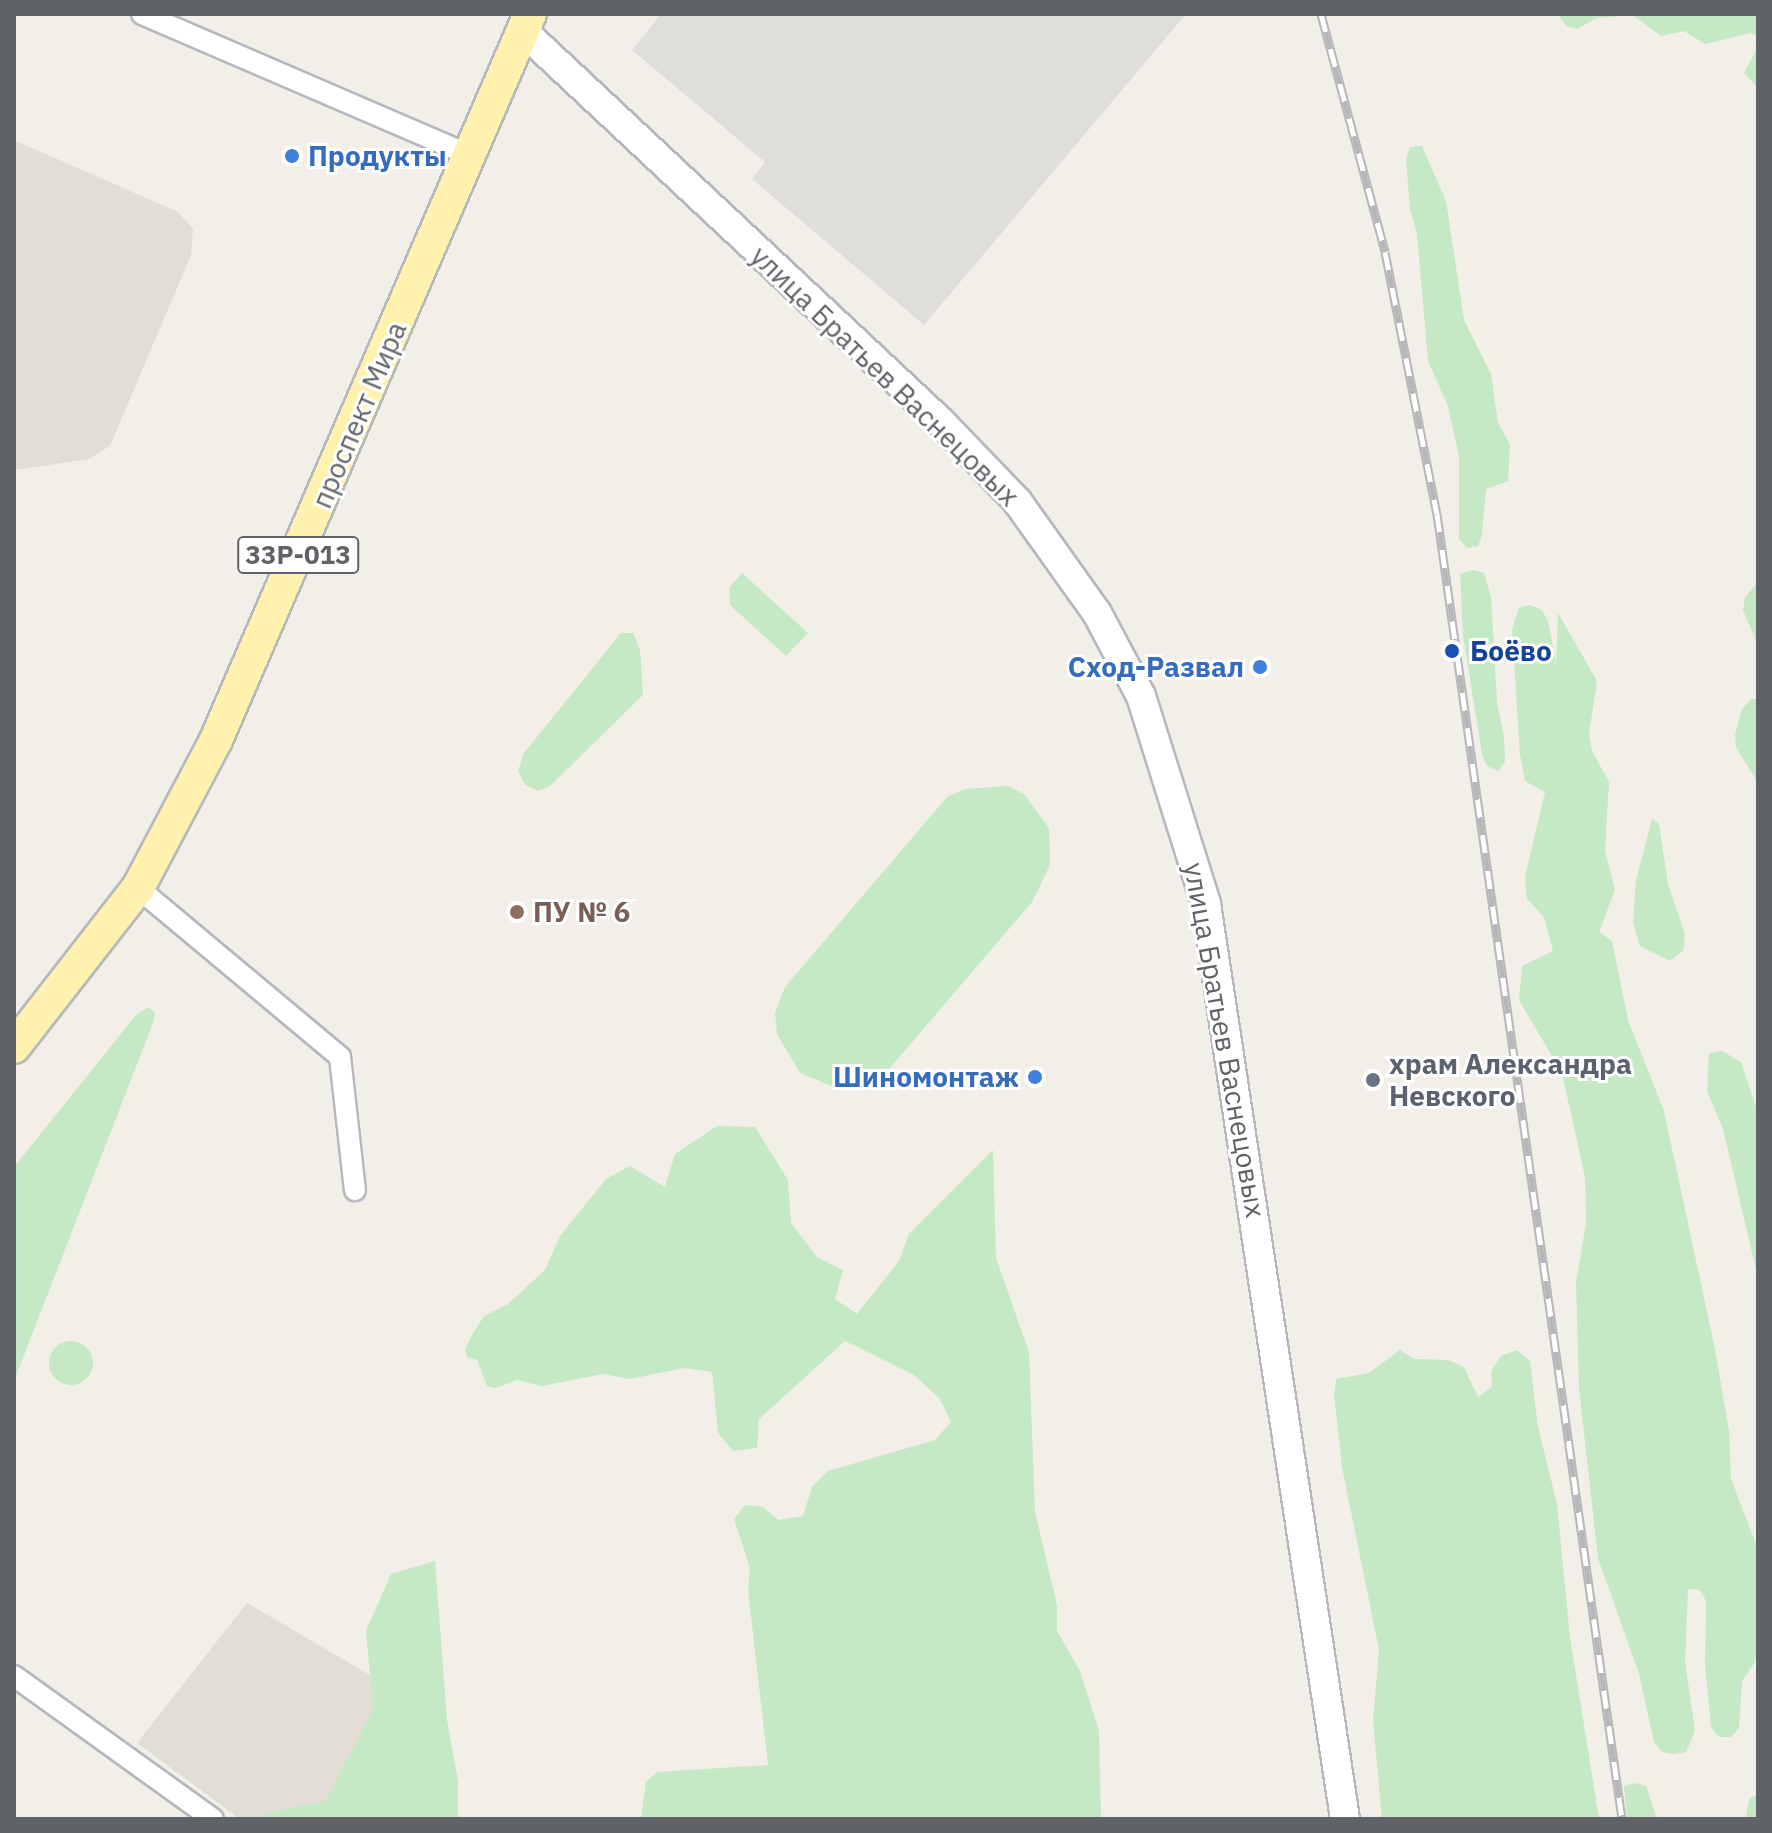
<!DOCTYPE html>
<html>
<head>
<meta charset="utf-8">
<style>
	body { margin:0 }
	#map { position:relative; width:1772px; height:1833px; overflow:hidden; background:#f1efe8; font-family:"IBM Plex Sans",sans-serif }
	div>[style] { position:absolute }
	.industrial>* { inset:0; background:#e0deda }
	.education>* { inset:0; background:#e1ded6 }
	.green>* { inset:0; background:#c5e8c5 }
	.round { border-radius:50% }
	.roads { filter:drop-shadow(2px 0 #b5b8bc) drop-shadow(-2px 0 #b5b8bc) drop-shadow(0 2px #b5b8bc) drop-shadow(0 -2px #b5b8bc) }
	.minor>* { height:20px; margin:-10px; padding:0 10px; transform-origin:10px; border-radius:10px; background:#fff }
	.secondary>* { height:28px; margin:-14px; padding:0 14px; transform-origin:14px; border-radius:14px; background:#fff }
	.primary>* { height:32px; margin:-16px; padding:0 16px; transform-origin:16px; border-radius:16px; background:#fff2af }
	.rail>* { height:9px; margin-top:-4.5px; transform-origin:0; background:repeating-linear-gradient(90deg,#fff 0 18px,#b6b7b8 0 36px); box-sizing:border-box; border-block:2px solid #b6b7b8 }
	.dots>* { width:22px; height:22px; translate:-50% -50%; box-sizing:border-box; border:4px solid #fff; border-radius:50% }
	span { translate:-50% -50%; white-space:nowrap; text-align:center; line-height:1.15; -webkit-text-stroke:6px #fff; paint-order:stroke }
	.shield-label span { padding:2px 6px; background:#fff; border:2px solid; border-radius:6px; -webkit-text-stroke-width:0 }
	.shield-label { font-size:26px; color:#5f6368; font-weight:700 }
	.shop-label { font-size:28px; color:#366cbe; font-weight:700 }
	.left { translate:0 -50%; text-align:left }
	.right { translate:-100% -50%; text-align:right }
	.street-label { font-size:28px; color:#5f6368 }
	.transit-label { font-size:28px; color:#164399; font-weight:700 }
	.education-label { font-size:28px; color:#785e54; font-weight:700 }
	.worship-label { font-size:28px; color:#5b616d; font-weight:700 }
	.frame { position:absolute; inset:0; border:16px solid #5f6368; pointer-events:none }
</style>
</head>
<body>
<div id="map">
	<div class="industrial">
		<div style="clip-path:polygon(661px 14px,1186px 14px,924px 325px,752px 179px,765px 162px,632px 50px)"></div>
	</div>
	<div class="education">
		<div style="clip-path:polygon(14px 140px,178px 212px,193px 229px,191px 255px,110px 446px,89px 459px,14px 470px)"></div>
		<div style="clip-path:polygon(247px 1603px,438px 1715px,438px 1819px,240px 1819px,137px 1743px)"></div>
	</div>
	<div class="green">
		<div style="clip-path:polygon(1558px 14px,1758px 14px,1758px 36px,1750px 33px,1705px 44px,1684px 31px,1661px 36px,1633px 15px,1597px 18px,1577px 29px,1566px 26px)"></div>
		<div style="clip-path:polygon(1758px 47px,1758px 88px,1744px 73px)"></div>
		<div style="clip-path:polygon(1422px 146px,1446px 201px,1464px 320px,1491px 374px,1498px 423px,1510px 444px,1508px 481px,1486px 489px,1482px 535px,1478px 546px,1467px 548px,1459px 539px,1459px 456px,1448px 406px,1428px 361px,1417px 234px,1410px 209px,1406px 159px,1410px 147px)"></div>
		<div style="clip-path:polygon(1472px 570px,1484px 573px,1491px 597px,1497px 702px,1504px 737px,1505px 761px,1499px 771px,1487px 766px,1482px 754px,1463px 635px,1460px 574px)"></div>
		<div style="clip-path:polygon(742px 573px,808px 633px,786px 656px,730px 605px,729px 588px)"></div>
		<div style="clip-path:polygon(1758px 582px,1758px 646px,1743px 610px,1745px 597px)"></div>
		<div style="clip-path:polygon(1530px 605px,1542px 610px,1548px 621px,1556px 663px,1558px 613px,1597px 681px,1589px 734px,1592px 751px,1609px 782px,1605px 851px,1615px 890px,1599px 932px,1612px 941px,1628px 1020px,1664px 1111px,1715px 1349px,1729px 1431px,1731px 1479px,1758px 1549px,1758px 1637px,1755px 1662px,1742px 1681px,1739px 1728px,1731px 1737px,1719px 1737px,1711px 1727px,1705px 1665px,1706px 1601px,1700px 1590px,1688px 1589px,1685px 1661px,1695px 1731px,1686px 1752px,1674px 1754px,1662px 1752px,1654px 1742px,1639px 1674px,1598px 1558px,1579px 1388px,1576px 1283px,1586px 1223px,1585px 1177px,1562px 1073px,1519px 1000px,1522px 966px,1553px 951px,1544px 917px,1527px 899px,1525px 877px,1545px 792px,1525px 781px,1520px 755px,1512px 630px,1519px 608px)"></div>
		<div style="clip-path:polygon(621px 633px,633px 633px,640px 650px,643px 695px,550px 786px,538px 791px,525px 785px,518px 771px,524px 753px)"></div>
		<div style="clip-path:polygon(1751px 699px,1758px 699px,1758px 783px,1736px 747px,1735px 735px,1742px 709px)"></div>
		<div style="clip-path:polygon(1008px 786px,1024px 794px,1049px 828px,1050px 865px,1032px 902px,878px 1082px,841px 1090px,800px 1073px,777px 1034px,775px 1013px,785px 987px,947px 797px,964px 789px)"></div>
		<div style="clip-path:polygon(1652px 819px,1659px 824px,1668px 884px,1685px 934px,1683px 951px,1670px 961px,1640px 946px,1633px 923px,1636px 880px)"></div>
		<div style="clip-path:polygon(149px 1007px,155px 1013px,153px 1023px,14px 1381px,14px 1167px,136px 1015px)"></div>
		<div style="clip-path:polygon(1722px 1051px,1741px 1062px,1758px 1113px,1758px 1278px,1723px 1129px,1707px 1091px,1709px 1053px)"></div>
		<div style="clip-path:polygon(717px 1126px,755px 1127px,788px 1180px,791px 1223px,817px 1257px,843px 1270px,835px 1299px,857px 1314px,899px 1261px,909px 1234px,993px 1150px,996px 1258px,1029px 1352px,1035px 1512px,1057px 1605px,1057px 1631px,1080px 1671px,1099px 1731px,1101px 1819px,641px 1819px,646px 1782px,657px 1772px,768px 1765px,748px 1590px,750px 1568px,734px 1519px,745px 1505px,763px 1507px,778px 1520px,803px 1516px,812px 1487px,828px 1471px,935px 1440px,951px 1422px,940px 1399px,914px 1375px,845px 1341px,759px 1419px,757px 1448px,733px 1451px,718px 1433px,712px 1372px,684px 1368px,630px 1379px,603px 1374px,542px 1386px,517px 1380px,496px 1388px,487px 1386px,477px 1360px,467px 1357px,465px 1350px,472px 1335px,484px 1316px,508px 1304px,545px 1270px,560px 1236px,606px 1179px,630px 1166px,665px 1187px,675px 1154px)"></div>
		<div class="round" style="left:49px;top:1341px;width:44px;height:44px"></div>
		<div style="clip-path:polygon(1400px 1350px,1415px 1359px,1448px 1360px,1464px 1367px,1478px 1397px,1492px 1387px,1491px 1371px,1501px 1356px,1517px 1350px,1530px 1361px,1538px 1427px,1557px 1504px,1570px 1637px,1599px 1819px,1382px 1819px,1373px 1720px,1379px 1650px,1342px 1467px,1334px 1395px,1336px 1379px,1369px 1373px)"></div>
		<div style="clip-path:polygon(435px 1561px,447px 1720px,458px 1781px,458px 1819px,266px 1819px,264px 1814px,326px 1801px,373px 1710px,366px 1631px,391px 1574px)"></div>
		<div style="clip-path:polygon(1635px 1783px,1646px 1786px,1657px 1819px,1627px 1819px,1624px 1786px)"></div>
		<div style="clip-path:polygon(1758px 1794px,1758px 1819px,1746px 1819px,1749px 1799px)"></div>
	</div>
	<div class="roads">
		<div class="minor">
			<div style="left:142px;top:14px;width:358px;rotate:23.3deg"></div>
			<div style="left:138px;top:888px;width:263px;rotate:39.9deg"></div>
			<div style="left:340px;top:1057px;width:134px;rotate:83.6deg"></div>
			<div style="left:14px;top:1676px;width:245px;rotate:35.7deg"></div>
		</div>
		<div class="secondary">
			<div style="left:523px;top:31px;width:572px;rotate:43.09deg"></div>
			<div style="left:941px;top:422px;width:110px;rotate:46.1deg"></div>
			<div style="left:1017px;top:501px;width:138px;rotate:54.5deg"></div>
			<div style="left:1097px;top:613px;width:94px;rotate:62.1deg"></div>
			<div style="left:1141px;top:696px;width:218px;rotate:72.6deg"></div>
			<div style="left:1206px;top:904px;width:925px;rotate:81.36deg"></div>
		</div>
		<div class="primary">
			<div style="left:14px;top:1047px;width:202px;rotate:-52.1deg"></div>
			<div style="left:138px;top:888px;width:167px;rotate:-62.2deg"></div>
			<div style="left:216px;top:740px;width:791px;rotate:-66.61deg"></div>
		</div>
	</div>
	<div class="rail">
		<div style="left:1321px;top:14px;width:246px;rotate:74.9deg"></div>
		<div style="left:1385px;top:252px;width:267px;rotate:78.8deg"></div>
		<div style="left:1437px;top:514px;width:1318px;rotate:81.93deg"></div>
	</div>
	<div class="dots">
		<div style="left:292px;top:156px;background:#3f7fe0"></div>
		<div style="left:1452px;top:651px;background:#1a4fb4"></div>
		<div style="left:1260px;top:667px;background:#3f7fe0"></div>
		<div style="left:517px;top:912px;background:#8d6e63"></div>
		<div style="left:1035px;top:1077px;background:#3f7fe0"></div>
		<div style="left:1373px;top:1080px;background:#6b7280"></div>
	</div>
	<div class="shield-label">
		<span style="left:298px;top:555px">33Р-013</span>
	</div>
	<div class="shop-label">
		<span class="left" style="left:308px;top:156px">Продукты</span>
		<span class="right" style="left:1244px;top:667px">Сход-Развал</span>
		<span class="right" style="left:1019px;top:1077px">Шиномонтаж</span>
	</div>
	<div class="street-label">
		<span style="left:885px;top:376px;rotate:44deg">улица Братьев Васнецовых</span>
		<span style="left:359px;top:415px;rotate:-67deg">проспект Мира</span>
		<span style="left:1225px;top:1040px;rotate:80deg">улица Братьев Васнецовых</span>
	</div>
	<div class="transit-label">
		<span class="left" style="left:1470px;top:651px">Боёво</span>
	</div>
	<div class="education-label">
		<span class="left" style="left:533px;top:912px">ПУ № 6</span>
	</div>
	<div class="worship-label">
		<span class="left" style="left:1389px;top:1080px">храм Александра<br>Невского</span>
	</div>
	<div class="frame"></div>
</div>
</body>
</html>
